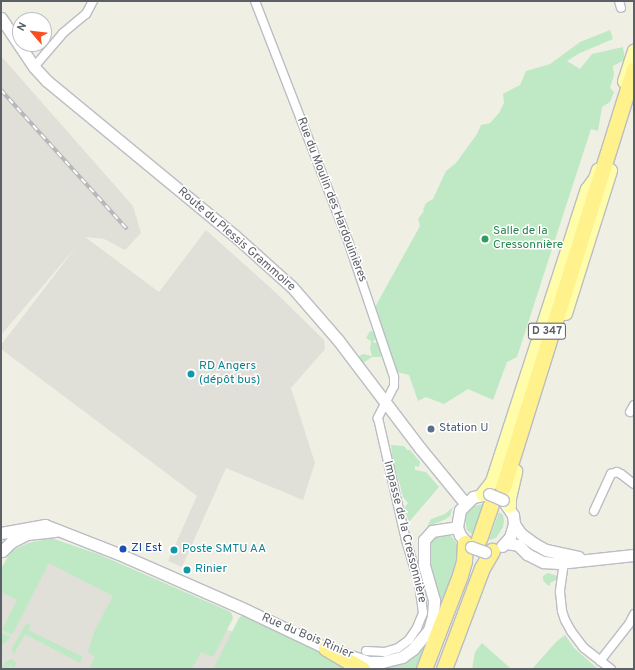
<!DOCTYPE html>
<html>
<head>
<meta charset="utf-8">
<style>
	body { margin:0 }
	#map { position:relative; width:635px; height:670px; overflow:hidden; background:#f0efe4; font-family:Overpass,sans-serif }
	div>[style] { position:absolute }
	.industrial>* { inset:0; background:#e0e0d8 }
	.green>* { inset:0; background:#bee9c4 }
	.roads { filter:drop-shadow(1px 0 #bbbdc4) drop-shadow(-1px 0 #bbbdc4) drop-shadow(0 1px #bbbdc4) drop-shadow(0 -1px #bbbdc4) }
	.street>* { height:8px; margin:-4px; padding:0 4px; transform-origin:4px; border-radius:4px; background:#fff }
	.secondary>* { height:11px; margin:-5.5px; padding:0 5.5px; transform-origin:5.5px; border-radius:5.5px; background:#fff }
	.primary>* { height:13px; margin:-6.5px; padding:0 6.5px; transform-origin:6.5px; border-radius:6.5px; background:#fffda9 }
	.highway>* { height:15px; margin:-7.5px; padding:0 7.5px; transform-origin:7.5px; border-radius:7.5px; background:#fff18b }
	.rail>* { height:3.5px; margin-top:-1.75px; transform-origin:0; background:repeating-linear-gradient(90deg,#fff 0 6px,#b7b8b9 0 12px); box-sizing:border-box; border-block:1px solid #b7b8b9 }
	.bridges { filter:drop-shadow(1px 0 #bec0c8) drop-shadow(-1px 0 #bec0c8) drop-shadow(0 1px #bec0c8) drop-shadow(0 -1px #bec0c8) }
	.secondary-bridge>* { height:11px; margin:-5.5px; padding:0 5.5px; transform-origin:5.5px; border-radius:5.5px; background:#fff }
	.dots>* { width:11px; height:11px; translate:-50% -50%; box-sizing:border-box; border:2px solid #fff; border-radius:50% }
	span { translate:-50% -50%; white-space:nowrap; text-align:center; line-height:1.15; -webkit-text-stroke:3px #fff; paint-order:stroke }
	.shield-label span { padding:1px 3px; background:#fff; border:1px solid; border-radius:3px; -webkit-text-stroke-width:0 }
	.shield-label { font-size:11px; color:#5b5f66; font-weight:700 }
	.street-label { font-size:12px; color:#5b5f66 }
	.leisure-label { font-size:12px; color:#27864d }
	.left { translate:0 -50%; text-align:left }
	.culture-label { font-size:12px; color:#0d838f }
	.service-label { font-size:12px; color:#4e5e75 }
	.transit-label { font-size:12px; color:#164399 }
	.frame { position:absolute; inset:0; border:2px solid #5b5f66; pointer-events:none }
	.north { position:absolute; left:12px; top:12px; width:40px; height:40px; box-sizing:border-box; background:#fff; border:1px solid #bdbfc2; border-radius:50%; rotate:298deg; font-size:11px; font-weight:700; line-height:16px; text-align:center; color:#5b5f66 }
	.north::after { content:''; display:block; margin:auto; width:14px; height:18px; background:#f94f20; clip-path:polygon(50% 0,100% 100%,50% 72%,0 100%) }
</style>
</head>
<body>
<div id="map">
	<div class="industrial">
		<div style="clip-path:polygon(1px 56px,133px 206px,141px 233px,125px 250px,104px 239px,85px 237px,159px 292px,206px 230px,274px 291px,324px 340px,325px 349px,291px 388px,315px 463px,303px 500px,226px 468px,182px 567px,168px 561px,197px 496px,1px 349px,1px 345px,76px 247px,1px 335px)"></div>
		<div style="clip-path:polygon(49px 561px,120px 594px,346px 669px,1px 669px,1px 588px)"></div>
	</div>
	<div class="green">
		<div style="clip-path:polygon(610px 30px,613px 39px,580px 53px,567px 61px,580px 69px,592px 54px,623px 47px,625px 60px,613px 66px,614px 75px,610px 88px,614px 92px,610px 102px,602px 107px,598px 131px,591px 129px,517px 357px,507px 362px,493px 400px,468px 389px,444px 404px,426px 397px,418px 401px,409px 375px,397px 372px,375px 307px,420px 226px,418px 219px,424px 211px,423px 210px,426px 203px,433px 199px,446px 171px,456px 163px,477px 134px,481px 125px,490px 123px,499px 113px,504px 103px,503px 94px,520px 85px,526px 71px,550px 64px,580px 42px)"></div>
		<div style="clip-path:polygon(370px 331px,377px 333px,377px 339px,373px 341px,374px 343px,378px 342px,380px 345px,381px 357px,372px 357px,363px 363px,359px 356px,363px 354px,372px 356px,370px 349px,371px 341px,366px 338px)"></div>
		<div style="clip-path:polygon(391px 445px,404px 446px,407px 450px,410px 450px,420px 462px,419px 467px,415px 466px,415px 470px,426px 472px,439px 487px,409px 522px,404px 508px,408px 503px,403px 497px,399px 481px,394px 472px)"></div>
		<div style="clip-path:polygon(483px 504px,486px 504px,475px 537px,467px 530px,465px 519px,468px 512px,474px 506px)"></div>
		<div style="clip-path:polygon(453px 507px,450px 516px,446px 519px,427px 527px,431px 519px,445px 514px)"></div>
		<div style="clip-path:polygon(499px 512px,503px 515px,504px 521px,503px 527px,496px 538px,489px 540px)"></div>
		<div style="clip-path:polygon(439px 535px,451px 536px,460px 547px,440px 616px,428px 553px,431px 542px)"></div>
		<div style="clip-path:polygon(51px 538px,98px 554px,231px 612px,233px 618px,213px 657px,201px 652px,192px 669px,89px 669px,95px 657px,88px 652px,94px 632px,113px 596px,49px 563px,12px 635px,2px 630px,17px 600px,1px 592px,1px 569px,11px 551px,28px 543px)"></div>
		<div style="clip-path:polygon(548px 573px,558px 576px,558px 579px,550px 583px,550px 586px,546px 584px,543px 580px,543px 576px)"></div>
		<div style="clip-path:polygon(244px 614px,309px 646px,355px 669px,213px 669px,239px 618px)"></div>
		<div style="clip-path:polygon(26px 624px,31px 625px,28px 630px,83px 657px,80px 663px,25px 634px,14px 654px,12px 651px,13px 646px)"></div>
		<div style="clip-path:polygon(1px 633px,11px 637px,1px 646px)"></div>
		<div style="clip-path:polygon(565px 635px,574px 648px,598px 669px,532px 669px,556px 642px)"></div>
		<div style="clip-path:polygon(427px 642px,420px 669px,381px 669px,383px 667px,418px 652px)"></div>
		<div style="clip-path:polygon(482px 643px,511px 669px,472px 669px,475px 652px)"></div>
		<div style="clip-path:polygon(12px 659px,16px 663px,15px 668px,10px 665px,8px 669px,1px 669px,6px 661px)"></div>
	</div>
	<div class="roads">
		<div class="street">
			<div style="left:255px;top:1px;width:257px;rotate:68.8deg"></div>
			<div style="left:348px;top:241px;width:144px;rotate:71.3deg"></div>
			<div style="left:394px;top:377px;width:9px;rotate:90deg"></div>
			<div style="left:394px;top:386px;width:36px;rotate:117deg"></div>
			<div style="left:378px;top:418px;width:125px;rotate:77.1deg"></div>
			<div style="left:406px;top:540px;width:46px;rotate:73.5deg"></div>
			<div style="left:419px;top:584px;width:29px;rotate:82deg"></div>
			<div style="left:423px;top:613px;width:16px;rotate:112deg"></div>
			<div style="left:417px;top:628px;width:14px;rotate:124deg"></div>
			<div style="left:409px;top:640px;width:14px;rotate:144deg"></div>
			<div style="left:398px;top:648px;width:14px;rotate:163deg"></div>
			<div style="left:385px;top:652px;width:19px;rotate:-177deg"></div>
			<div style="left:619px;top:1px;width:7px;rotate:74deg"></div>
			<div style="left:34px;top:67px;width:45px;rotate:-49.5deg"></div>
			<div style="left:63px;top:33px;width:30px;rotate:-40deg"></div>
			<div style="left:86px;top:14px;width:15px;rotate:-62deg"></div>
			<div style="left:630px;top:412px;width:8px;rotate:-60deg"></div>
			<div style="left:594px;top:511px;width:41px;rotate:-65.3deg"></div>
			<div style="left:611px;top:474px;width:6px;rotate:-18deg"></div>
			<div style="left:617px;top:472px;width:4px;rotate:27deg"></div>
			<div style="left:621px;top:474px;width:16px;rotate:38deg"></div>
			<div style="left:564px;top:562px;width:30px;rotate:98deg"></div>
			<div style="left:560px;top:592px;width:19px;rotate:84deg"></div>
			<div style="left:562px;top:611px;width:9px;rotate:72deg"></div>
			<div style="left:565px;top:620px;width:13px;rotate:61deg"></div>
			<div style="left:571px;top:631px;width:21px;rotate:53deg"></div>
			<div style="left:584px;top:648px;width:34px;rotate:38deg"></div>
			<div style="left:600px;top:661px;width:47px;rotate:-51.9deg"></div>
			<div style="left:629px;top:624px;width:11px;rotate:-63deg"></div>
		</div>
		<div class="secondary">
			<div style="left:1px;top:18px;width:59px;rotate:56deg"></div>
			<div style="left:34px;top:67px;width:19px;rotate:47deg"></div>
			<div style="left:47px;top:81px;width:242px;rotate:39.5deg"></div>
			<div style="left:234px;top:235px;width:78px;rotate:41.9deg"></div>
			<div style="left:292px;top:287px;width:70px;rotate:49deg"></div>
			<div style="left:338px;top:340px;width:136px;rotate:52.8deg"></div>
			<div style="left:420px;top:448px;width:71px;rotate:50.7deg"></div>
			<div style="left:514px;top:524px;width:12px;rotate:55deg"></div>
			<div style="left:521px;top:534px;width:17px;rotate:36deg"></div>
			<div style="left:535px;top:544px;width:13px;rotate:29deg"></div>
			<div style="left:546px;top:550px;width:33px;rotate:12deg"></div>
			<div style="left:1px;top:533px;width:45px;rotate:-10.3deg"></div>
			<div style="left:45px;top:525px;width:79px;rotate:21.4deg"></div>
			<div style="left:119px;top:554px;width:134px;rotate:23.7deg"></div>
			<div style="left:242px;top:608px;width:93px;rotate:25.5deg"></div>
			<div style="left:326px;top:648px;width:45px;rotate:18deg"></div>
			<div style="left:369px;top:662px;width:13px"></div>
			<div style="left:382px;top:662px;width:21px;rotate:-14deg"></div>
			<div style="left:402px;top:657px;width:14px;rotate:-36deg"></div>
			<div style="left:413px;top:649px;width:25px;rotate:-50deg"></div>
			<div style="left:429px;top:630px;width:15px;rotate:-74deg"></div>
			<div style="left:433px;top:616px;width:16px;rotate:-86deg"></div>
			<div style="left:434px;top:600px;width:37px;rotate:-106deg"></div>
			<div style="left:424px;top:564px;width:24px;rotate:-90deg"></div>
			<div style="left:424px;top:540px;width:12px;rotate:-48deg"></div>
			<div style="left:432px;top:531px;width:25px;rotate:-9deg"></div>
			<div style="left:506px;top:543px;width:12px;rotate:9deg"></div>
			<div style="left:518px;top:545px;width:13px;rotate:45deg"></div>
			<div style="left:527px;top:554px;width:18px;rotate:27deg"></div>
			<div style="left:543px;top:562px;width:16px;rotate:4deg"></div>
			<div style="left:559px;top:563px;width:75px;rotate:-6.1deg"></div>
			<div style="left:502px;top:546px;width:12px;rotate:-48deg"></div>
			<div style="left:510px;top:537px;width:14px;rotate:-73deg"></div>
			<div style="left:514px;top:524px;width:9px;rotate:-96deg"></div>
			<div style="left:513px;top:515px;width:18px;rotate:-124deg"></div>
			<div style="left:470px;top:547px;width:16px;rotate:-130deg"></div>
			<div style="left:460px;top:535px;width:9px;rotate:-111deg"></div>
			<div style="left:457px;top:527px;width:17px;rotate:-80deg"></div>
			<div style="left:460px;top:510px;width:18px;rotate:-45deg"></div>
			<div style="left:473px;top:497px;width:16px;rotate:-11deg"></div>
			<div style="left:2px;top:551px;width:13px;rotate:-45deg"></div>
			<div style="left:11px;top:542px;width:18px;rotate:-27deg"></div>
			<div style="left:27px;top:534px;width:28px;rotate:-6deg"></div>
		</div>
		<div class="primary">
			<div style="left:624px;top:81px;width:32px;rotate:-72deg"></div>
			<div style="left:565px;top:313px;width:150px;rotate:-72.5deg"></div>
			<div style="left:482px;top:494px;width:16px;rotate:-52deg"></div>
			<div style="left:492px;top:481px;width:272px;rotate:-72deg"></div>
			<div style="left:576px;top:222px;width:35px;rotate:-72deg"></div>
			<div style="left:587px;top:189px;width:14px;rotate:-54deg"></div>
			<div style="left:595px;top:178px;width:9px;rotate:-72deg"></div>
			<div style="left:509px;top:506px;width:8px;rotate:-90deg"></div>
			<div style="left:509px;top:498px;width:28px;rotate:-77deg"></div>
		</div>
		<div class="highway">
			<div style="left:503px;top:487px;width:437px;rotate:-72.6deg"></div>
			<div style="left:479px;top:539px;width:36px;rotate:-71deg"></div>
			<div style="left:326px;top:648px;width:42px;rotate:30.3deg"></div>
			<div style="left:424px;top:669px;width:101px;rotate:-69deg"></div>
			<div style="left:460px;top:575px;width:15px;rotate:-74deg"></div>
			<div style="left:464px;top:561px;width:18px;rotate:-87deg"></div>
			<div style="left:444px;top:669px;width:108px;rotate:-69.4deg"></div>
			<div style="left:482px;top:568px;width:20px;rotate:-60deg"></div>
		</div>
	</div>
	<div class="rail">
		<div style="left:1px;top:90px;width:188px;rotate:47.8deg"></div>
	</div>
	<div class="bridges">
		<div class="secondary-bridge">
			<div style="left:489px;top:494px;width:15px;rotate:23deg"></div>
			<div style="left:471px;top:547px;width:15px;rotate:20deg"></div>
		</div>
	</div>
	<div class="dots">
		<div style="left:485px;top:239px;background:#2e9e5b"></div>
		<div style="left:191px;top:374px;background:#0f9aa8"></div>
		<div style="left:431px;top:429px;background:#5c6f8a"></div>
		<div style="left:123px;top:549px;background:#1a4fb4"></div>
		<div style="left:174px;top:550px;background:#0f9aa8"></div>
		<div style="left:187px;top:570px;background:#0f9aa8"></div>
	</div>
	<div class="shield-label">
		<span style="left:547px;top:331px">D 347</span>
	</div>
	<div class="street-label">
		<span style="left:331px;top:200px;rotate:69deg">Rue du Moulin des Hardouinières</span>
		<span style="left:236px;top:240px;rotate:41deg">Route du Plessis Grammoire</span>
		<span style="left:404px;top:532px;rotate:76deg">Impasse de la Cressonnière</span>
		<span style="left:307px;top:637px;rotate:23deg">Rue du Bois Rinier</span>
	</div>
	<div class="leisure-label">
		<span class="left" style="left:493px;top:239px">Salle de la<br>Cressonnière</span>
	</div>
	<div class="culture-label">
		<span class="left" style="left:199px;top:374px">RD Angers<br>(dépôt bus)</span>
		<span class="left" style="left:182px;top:550px">Poste SMTU AA</span>
		<span class="left" style="left:195px;top:570px">Rinier</span>
	</div>
	<div class="service-label">
		<span class="left" style="left:439px;top:429px">Station U</span>
	</div>
	<div class="transit-label">
		<span class="left" style="left:131px;top:549px">ZI Est</span>
	</div>
	<div class="frame"></div>
	<div class="north">N</div>
</div>
</body>
</html>
